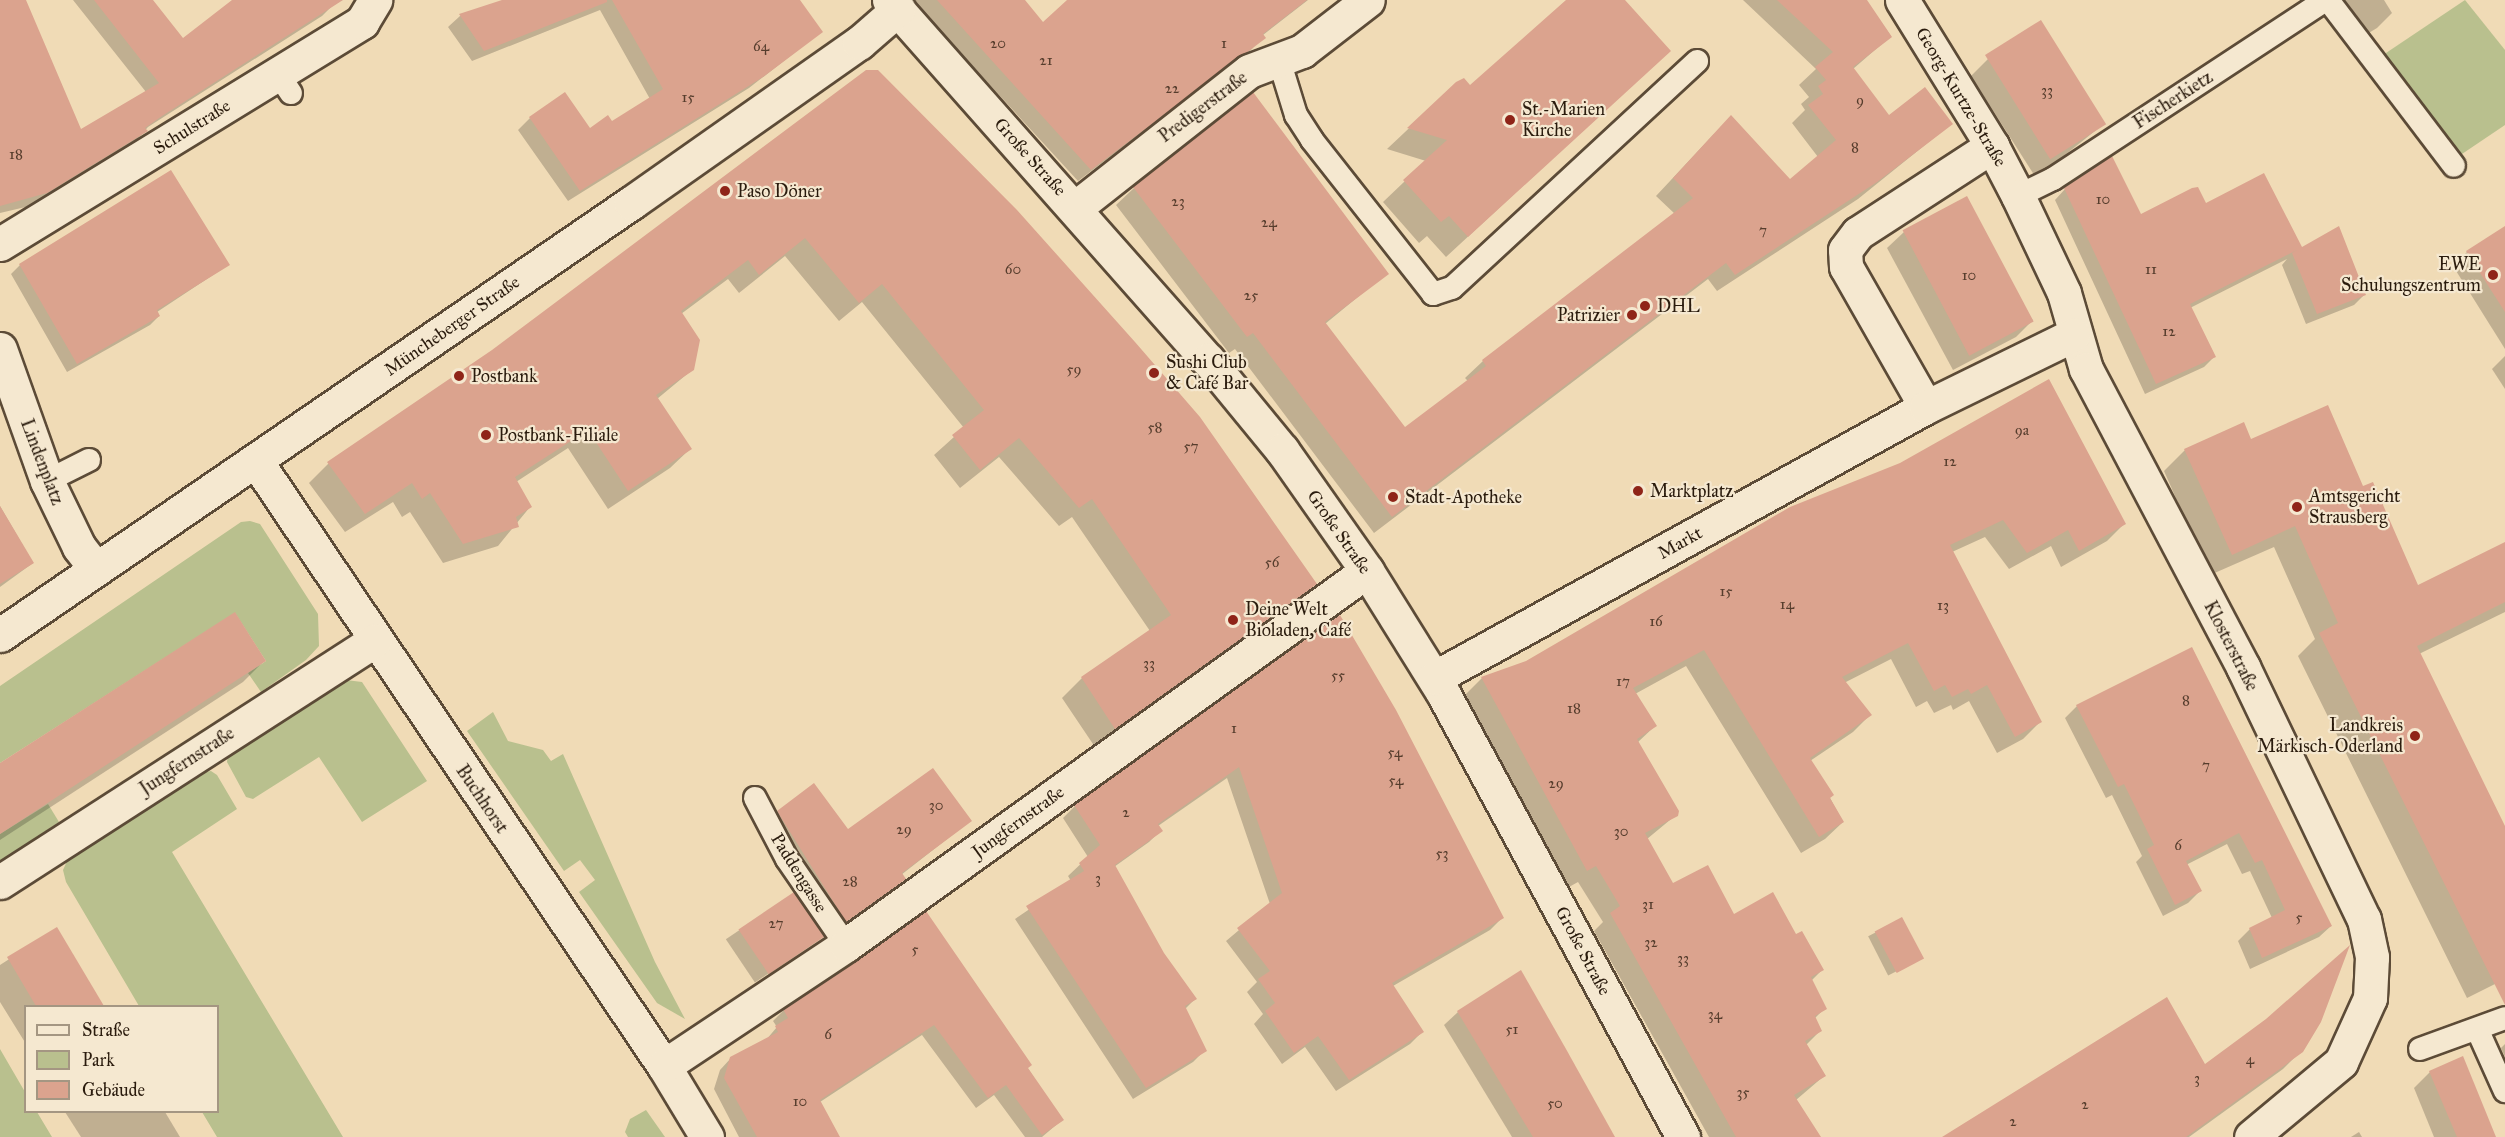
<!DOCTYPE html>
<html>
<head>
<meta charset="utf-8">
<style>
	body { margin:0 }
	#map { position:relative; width:2505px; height:1137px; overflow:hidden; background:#f0dbb6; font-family:"IM FELL Great Primer",serif }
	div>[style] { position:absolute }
	.green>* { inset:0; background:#b9c08e }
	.shadow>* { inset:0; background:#0003; transform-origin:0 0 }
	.building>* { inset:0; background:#dba38e; transform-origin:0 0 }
	.roads { filter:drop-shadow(2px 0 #5c4b37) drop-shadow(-2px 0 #5c4b37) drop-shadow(0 2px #5c4b37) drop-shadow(0 -2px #5c4b37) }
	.service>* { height:22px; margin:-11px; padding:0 11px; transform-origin:11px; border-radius:11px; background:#f5e8d0 }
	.minor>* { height:33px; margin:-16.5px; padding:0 16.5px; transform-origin:16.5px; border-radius:16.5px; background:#f5e8d0 }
	.dots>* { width:16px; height:16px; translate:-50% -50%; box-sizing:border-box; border:3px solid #f5e8d0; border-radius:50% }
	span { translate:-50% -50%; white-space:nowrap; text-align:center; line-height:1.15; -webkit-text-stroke:4.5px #f5e8d0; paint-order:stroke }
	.number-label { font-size:15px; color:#563d2d }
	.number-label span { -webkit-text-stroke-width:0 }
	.street-label { font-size:18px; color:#2a1b0d }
	.poi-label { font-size:18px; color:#2a1b0d }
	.left { translate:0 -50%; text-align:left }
	.right { translate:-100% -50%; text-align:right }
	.legend { position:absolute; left:24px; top:1005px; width:195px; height:108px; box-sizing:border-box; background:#f5e8d0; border:2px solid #a49682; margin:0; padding:8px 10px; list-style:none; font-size:18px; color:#2a1b0d }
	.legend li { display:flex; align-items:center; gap:12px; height:30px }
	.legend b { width:30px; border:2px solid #a49682 }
</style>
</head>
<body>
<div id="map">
	<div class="green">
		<div style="clip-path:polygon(2465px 0,2505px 50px,2505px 125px,2459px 156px,2383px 55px)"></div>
		<div style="clip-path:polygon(250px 521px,260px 524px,318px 614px,319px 646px,306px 660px,261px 692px,248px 673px,266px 661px,235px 613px,0 763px,0 686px,241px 522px)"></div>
		<div style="clip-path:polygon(346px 680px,362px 682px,427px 781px,362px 822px,319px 757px,253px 799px,246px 797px,227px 762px,228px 754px,314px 694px)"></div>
		<div style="clip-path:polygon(493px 712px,508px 741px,543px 750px,551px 761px,563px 754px,655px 962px,685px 1019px,657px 1003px,579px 892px,595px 880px,580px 860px,564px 871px,467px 731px)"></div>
		<div style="clip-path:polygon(211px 771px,217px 775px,237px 809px,172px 852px,343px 1137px,217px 1137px,202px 1112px,218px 1112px,218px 1006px,139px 1006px,66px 882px,63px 870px,73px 848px,183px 776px)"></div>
		<div style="clip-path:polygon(48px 804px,59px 822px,0 862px,0 834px)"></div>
		<div style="clip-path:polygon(0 1049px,25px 1092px,26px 1112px,37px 1112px,52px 1137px,0 1137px)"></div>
		<div style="clip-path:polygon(646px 1110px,665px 1137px,628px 1137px,625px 1132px,630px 1119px)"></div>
	</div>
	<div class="shadow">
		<div style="clip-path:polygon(0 0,25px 0,80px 132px,146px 92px,73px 0,151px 0,183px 40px,234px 0,330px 0,334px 4px,322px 16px,148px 127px,134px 143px,34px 205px,0 213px)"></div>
		<div style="clip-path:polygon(506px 0,798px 0,821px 32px,749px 88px,568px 201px,518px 130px,530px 118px,589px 130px,612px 123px,650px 99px,600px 10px,472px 61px,448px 27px,460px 16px)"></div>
		<div style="clip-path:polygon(912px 0,1023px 0,1043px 24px,1069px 0,1308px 0,1263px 35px,1252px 49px,1078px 181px)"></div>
		<div style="clip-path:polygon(1567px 0,1623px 0,1669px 51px,1446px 257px,1427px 236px,1419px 243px,1383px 202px,1426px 161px,1387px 149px,1457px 83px,1470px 87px)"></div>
		<div style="clip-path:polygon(1743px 0,1865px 0,1891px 36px,1853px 69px,1889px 117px,1951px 124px,1858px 199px,1717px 291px,1708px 279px,1374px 533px,1235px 349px,1229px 353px,1116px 205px,1134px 188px,1387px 273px,1325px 324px,1404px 429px,1468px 381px,1465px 378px,1483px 361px,1675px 214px,1656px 196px,1714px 134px,1790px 182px,1818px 157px,1792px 123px,1805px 110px,1801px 104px,1809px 97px,1799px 85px,1816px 69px)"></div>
		<div style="clip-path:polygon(2326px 0,2384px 0,2392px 13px,2377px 28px,2352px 43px)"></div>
		<div style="clip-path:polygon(1988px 59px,2105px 123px,2036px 178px,1971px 76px)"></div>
		<div style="clip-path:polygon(867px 71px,1315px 584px,1296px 603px,1095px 747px,1062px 698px,1082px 678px,1150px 631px,1072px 517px,1059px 526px,999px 457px,960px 488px,934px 455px,964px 428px,862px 302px,839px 321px,785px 256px,739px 293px,728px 279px,681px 314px,692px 370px,657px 399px,690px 449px,670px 468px,608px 509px,568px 448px,516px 482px,530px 507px,498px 546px,443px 563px,410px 512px,402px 517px,393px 502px,345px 532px,309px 483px,328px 464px,493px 351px)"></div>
		<div style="clip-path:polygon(2065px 189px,2140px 216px,2205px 205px,2301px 249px,2364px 295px,2354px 305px,2306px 324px,2282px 265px,2287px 259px,2190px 308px,2215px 356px,2204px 367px,2145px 394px,2055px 200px)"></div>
		<div style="clip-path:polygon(2505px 228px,2505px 349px,2453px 266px,2467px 252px)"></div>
		<div style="clip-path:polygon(1904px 232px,2033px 320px,2016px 337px,1953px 370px,1887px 248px)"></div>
		<div style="clip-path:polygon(20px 265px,228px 265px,157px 312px,159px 316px,150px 325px,67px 372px,11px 274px)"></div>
		<div style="clip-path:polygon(2505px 356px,2505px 389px,2492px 369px)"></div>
		<div style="clip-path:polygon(2250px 441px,2362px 488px,2418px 587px,2505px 543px,2505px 612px,2419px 654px,2505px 829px,2505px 979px,2467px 998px,2298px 656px,2315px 639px,2274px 547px,2210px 575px,2164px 471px,2185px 450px)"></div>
		<div style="clip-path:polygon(0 506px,33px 563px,0 587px)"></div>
		<div style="clip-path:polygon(1791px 509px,2124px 524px,2107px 541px,2061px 567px,2051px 546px,2009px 569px,1985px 537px,1952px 552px,2040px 722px,2023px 739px,1997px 753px,1969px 701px,1953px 710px,1951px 705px,1934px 713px,1927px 701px,1916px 707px,1891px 659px,1844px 683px,1870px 715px,1853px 732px,1810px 761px,1843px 822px,1825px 839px,1801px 853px,1686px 666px,1635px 694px,1655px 726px,1637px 743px,1676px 815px,1647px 839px,1673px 885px,1733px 916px,1796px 936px,1822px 970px,1811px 981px,1825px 1008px,1814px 1019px,1820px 1031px,1806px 1045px,1824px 1076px,1796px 1100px,1819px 1137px,1709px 1137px,1594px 931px,1603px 922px,1578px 882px,1569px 887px,1465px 695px,1482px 678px,1526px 662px)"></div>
		<div style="clip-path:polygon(1340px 617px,1502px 918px,1490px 930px,1393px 986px,1422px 1032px,1410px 1044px,1336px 1091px,1305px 1047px,1282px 1064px,1254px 1024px,1263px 1014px,1247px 992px,1257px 982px,1226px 941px,1270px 904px,1227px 778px,1158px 826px,1161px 830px,1149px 842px,1114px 867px,1163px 954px,1195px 999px,1185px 1009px,1205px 1050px,1193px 1062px,1133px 1099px,1015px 919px,1071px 881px,1068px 876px,1088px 857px,1063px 818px,1075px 806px)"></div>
		<div style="clip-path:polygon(2192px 649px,2331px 926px,2319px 937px,2250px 969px,2238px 941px,2250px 929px,2272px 918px,2250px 871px,2242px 874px,2227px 844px,2186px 865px,2200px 891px,2188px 903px,2163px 916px,2136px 862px,2142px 856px,2112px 795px,2106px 798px,2065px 718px,2077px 706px)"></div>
		<div style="clip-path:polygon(264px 661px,243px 682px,0 840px,0 765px)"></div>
		<div style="clip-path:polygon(778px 812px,848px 831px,970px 821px,901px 875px,904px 879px,892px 890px,835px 932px,767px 823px)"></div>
		<div style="left:793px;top:894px;width:52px;height:81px;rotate:56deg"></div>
		<div style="clip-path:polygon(925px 913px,1062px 1120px,1042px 1137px,1025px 1137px,994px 1095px,976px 1108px,922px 1035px,820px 1102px,838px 1137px,739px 1137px,714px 1089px,720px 1070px,731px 1058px,766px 1040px,777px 1027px,773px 1021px,784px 1010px)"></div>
		<div style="left:1902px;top:919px;width:44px;height:38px;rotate:63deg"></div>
		<div style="clip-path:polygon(56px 929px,102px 1006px,26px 1006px,26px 1044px,0 1002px,0 965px)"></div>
		<div style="clip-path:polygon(1458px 1012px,1613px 1137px,1512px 1137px,1444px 1025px)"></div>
		<div style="clip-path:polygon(2505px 1044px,2505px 1057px,2501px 1048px)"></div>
		<div style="clip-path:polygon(2301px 1051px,2283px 1069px,2189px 1137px,1945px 1137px,2204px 1066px)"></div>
		<div style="clip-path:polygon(2430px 1072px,2495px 1137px,2434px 1137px,2414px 1088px)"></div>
		<div style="clip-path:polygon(65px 1112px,165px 1112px,180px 1137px,81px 1137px)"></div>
		<div style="clip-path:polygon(2359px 1132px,2362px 1137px,2351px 1137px)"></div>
	</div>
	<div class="building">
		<div style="clip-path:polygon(0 0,26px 0,81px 129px,159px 83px,94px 0,153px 0,183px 38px,232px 0,343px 0,162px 116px,145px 128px,148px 131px,47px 193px,0 206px)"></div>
		<div style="clip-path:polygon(502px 0,607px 0,607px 2px,484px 51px,459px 14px)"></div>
		<div style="clip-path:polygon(612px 0,800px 0,823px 32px,763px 77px,580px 191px,529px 117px,565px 92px,590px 128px,608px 115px,612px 121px,663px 89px)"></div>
		<div style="clip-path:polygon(937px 0,1025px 0,1043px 22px,1067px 0,1307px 0,1263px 34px,1266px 38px,1091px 170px)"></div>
		<div style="clip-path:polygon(1566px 0,1625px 0,1671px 51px,1468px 237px,1449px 216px,1441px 222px,1403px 180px,1447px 140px,1407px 128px,1456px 82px,1464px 78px,1470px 85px)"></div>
		<div style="clip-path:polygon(1777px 0,1867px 0,1892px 37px,1853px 67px,1889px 115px,1925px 87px,1953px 124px,1877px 182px,1735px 275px,1726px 263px,1392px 517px,1253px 333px,1247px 337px,1133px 187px,1253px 92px,1389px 274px,1325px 322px,1405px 427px,1486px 366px,1482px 360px,1693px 198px,1673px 178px,1731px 115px,1790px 179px,1836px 140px,1808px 105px,1823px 94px,1818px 86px,1826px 80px,1815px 67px,1833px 52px)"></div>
		<div style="left:2041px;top:20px;width:123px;height:66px;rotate:58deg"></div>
		<div style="clip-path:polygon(866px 70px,878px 70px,1017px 210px,1135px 342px,1200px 417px,1317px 584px,1115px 729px,1081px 677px,1171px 615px,1092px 499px,1079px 508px,1019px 438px,980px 470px,952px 435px,984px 410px,882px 284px,859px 303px,805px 238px,759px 275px,748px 260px,681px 311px,700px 340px,694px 370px,656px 395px,692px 449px,628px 491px,588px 430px,515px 477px,532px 507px,516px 517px,519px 527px,463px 544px,430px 493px,422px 499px,412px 483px,365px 514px,327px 462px,492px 350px)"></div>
		<div style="clip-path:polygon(2112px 156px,2141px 214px,2192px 188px,2198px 187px,2206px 203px,2264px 173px,2302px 247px,2339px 226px,2366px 295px,2317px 314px,2292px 253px,2297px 250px,2190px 304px,2216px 357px,2156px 384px,2064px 188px)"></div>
		<div style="clip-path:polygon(171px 170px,230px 265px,157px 310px,160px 316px,77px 364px,19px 264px)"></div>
		<div style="left:1967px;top:196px;width:142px;height:73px;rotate:62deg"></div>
		<div style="clip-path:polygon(2505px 226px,2505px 312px,2466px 251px)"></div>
		<div style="clip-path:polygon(2049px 379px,2126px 524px,2079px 551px,2068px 530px,2027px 553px,2003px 520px,1950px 545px,2042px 722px,2015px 737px,1987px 685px,1971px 694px,1968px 689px,1952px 697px,1945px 685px,1934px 691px,1908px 643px,1842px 677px,1872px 715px,1810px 758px,1834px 795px,1830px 798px,1844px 822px,1819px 837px,1704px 650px,1633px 688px,1657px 726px,1637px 739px,1679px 811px,1678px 816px,1645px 833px,1673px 883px,1708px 865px,1734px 914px,1773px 892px,1796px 934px,1802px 931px,1824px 970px,1811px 977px,1827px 1009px,1815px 1016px,1822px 1031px,1805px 1041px,1826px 1076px,1794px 1095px,1821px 1137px,1736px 1137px,1610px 913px,1620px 906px,1596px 866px,1587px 871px,1481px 677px,1526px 661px,1790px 507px,1900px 463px)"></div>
		<div style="clip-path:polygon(2328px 405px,2363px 486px,2373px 482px,2418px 585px,2505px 542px,2505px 602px,2417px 646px,2505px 826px,2505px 1005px,2319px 633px,2338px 623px,2295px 526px,2232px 555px,2184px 449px,2244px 422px,2251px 439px)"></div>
		<div style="clip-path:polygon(0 506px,34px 563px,0 584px)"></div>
		<div style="clip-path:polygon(235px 612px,266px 661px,0 834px,0 763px)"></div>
		<div style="clip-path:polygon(1340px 615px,1396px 710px,1504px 918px,1392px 983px,1424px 1032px,1349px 1080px,1318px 1036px,1294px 1053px,1265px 1011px,1275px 1003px,1258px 979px,1270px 971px,1237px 928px,1282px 893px,1239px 767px,1158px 824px,1163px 831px,1115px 865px,1164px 953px,1197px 999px,1185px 1006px,1207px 1051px,1146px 1088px,1026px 906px,1084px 871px,1079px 863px,1100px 845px,1074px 805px)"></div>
		<div style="clip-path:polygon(2192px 647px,2332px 926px,2262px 958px,2249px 928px,2285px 910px,2262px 860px,2255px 863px,2239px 833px,2186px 861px,2202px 891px,2175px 905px,2147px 849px,2154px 845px,2124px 784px,2118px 787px,2076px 705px)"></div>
		<div style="clip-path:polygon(933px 768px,972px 821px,902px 873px,906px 879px,846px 922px,777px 811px,814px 783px,848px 829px)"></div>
		<div style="left:794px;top:892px;width:54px;height:67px;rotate:56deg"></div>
		<div style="clip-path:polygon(926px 911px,1032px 1065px,1028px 1068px,1064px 1120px,1042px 1135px,1006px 1085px,988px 1098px,934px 1025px,820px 1100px,840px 1137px,757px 1137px,724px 1078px,730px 1057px,778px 1032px,775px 1026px,788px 1018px,783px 1009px)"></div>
		<div style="left:1902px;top:917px;width:47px;height:31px;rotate:62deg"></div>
		<div style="clip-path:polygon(57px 927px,104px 1006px,36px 1006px,7px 957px)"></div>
		<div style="clip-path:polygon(2350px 945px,2321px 1022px,2303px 1052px,2186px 1137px,1942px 1137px,2167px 997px,2205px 1064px,2266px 1019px)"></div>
		<div style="clip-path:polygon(1521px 970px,1566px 1049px,1615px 1137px,1533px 1137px,1457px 1011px)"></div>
		<div style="clip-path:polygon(2463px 1056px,2496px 1137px,2457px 1137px,2429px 1071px)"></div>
	</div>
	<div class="roads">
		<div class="service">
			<div style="left:2328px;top:0;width:208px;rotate:52.8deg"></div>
			<div style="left:1279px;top:60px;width:58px;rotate:72.8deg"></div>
			<div style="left:1296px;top:115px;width:30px;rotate:57deg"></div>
			<div style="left:1312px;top:140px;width:196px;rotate:51.8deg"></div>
			<div style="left:1433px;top:294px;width:20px;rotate:-18deg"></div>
			<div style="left:1452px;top:288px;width:334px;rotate:-42.8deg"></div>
			<div style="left:278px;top:74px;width:23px;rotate:56deg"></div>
			<div style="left:2018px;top:196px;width:39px;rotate:-26deg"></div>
			<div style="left:2053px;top:179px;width:326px;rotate:-33.3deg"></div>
			<div style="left:47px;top:481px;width:47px;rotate:-26.6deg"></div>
			<div style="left:755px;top:798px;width:69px;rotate:62.3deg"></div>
			<div style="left:787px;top:859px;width:104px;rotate:55.5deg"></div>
			<div style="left:2478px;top:1031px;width:66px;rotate:65.8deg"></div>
			<div style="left:2420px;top:1049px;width:90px;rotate:-20deg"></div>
		</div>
		<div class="minor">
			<div style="left:889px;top:0;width:481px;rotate:48.5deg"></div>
			<div style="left:1208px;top:360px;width:117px;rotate:50.6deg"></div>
			<div style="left:1282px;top:450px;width:148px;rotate:54.9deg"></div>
			<div style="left:1367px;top:571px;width:144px;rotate:58.1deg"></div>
			<div style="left:1443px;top:693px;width:505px;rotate:61.61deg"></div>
			<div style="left:1902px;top:0;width:172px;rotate:58.3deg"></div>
			<div style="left:1992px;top:146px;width:56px;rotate:62.5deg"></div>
			<div style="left:2018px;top:196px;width:107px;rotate:64.6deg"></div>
			<div style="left:2064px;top:293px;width:79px;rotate:73.9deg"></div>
			<div style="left:2086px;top:369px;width:337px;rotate:62.2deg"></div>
			<div style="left:2243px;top:667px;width:280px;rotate:64.4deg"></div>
			<div style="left:2364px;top:919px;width:39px;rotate:78deg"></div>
			<div style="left:2372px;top:957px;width:41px;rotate:92.8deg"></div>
			<div style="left:2370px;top:998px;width:70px;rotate:114.4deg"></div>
			<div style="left:2341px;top:1062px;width:117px;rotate:140.2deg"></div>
			<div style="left:1075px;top:208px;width:221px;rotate:-38.2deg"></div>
			<div style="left:1249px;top:71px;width:57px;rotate:-20.7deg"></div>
			<div style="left:1302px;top:51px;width:83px;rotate:-37.7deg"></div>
			<div style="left:0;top:244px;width:425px;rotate:-31.5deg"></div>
			<div style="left:362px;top:22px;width:26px;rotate:-59deg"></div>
			<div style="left:0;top:349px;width:140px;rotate:70.4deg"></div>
			<div style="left:47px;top:481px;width:73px;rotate:64.1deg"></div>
			<div style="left:79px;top:547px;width:28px;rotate:52deg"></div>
			<div style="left:1926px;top:407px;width:161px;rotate:-119.7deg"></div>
			<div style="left:1846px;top:267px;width:17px;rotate:-93deg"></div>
			<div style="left:1845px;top:250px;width:21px;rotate:-53deg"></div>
			<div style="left:1858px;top:233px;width:160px;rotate:-33deg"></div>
			<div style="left:256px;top:461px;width:730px;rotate:56.01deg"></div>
			<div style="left:664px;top:1066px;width:83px;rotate:58.8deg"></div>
			<div style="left:0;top:635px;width:765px;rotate:-34.4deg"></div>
			<div style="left:631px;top:203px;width:279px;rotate:-35.1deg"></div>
			<div style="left:859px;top:43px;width:52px;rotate:-41.1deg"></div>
			<div style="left:1434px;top:678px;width:562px;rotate:-28.85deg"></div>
			<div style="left:1926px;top:407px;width:164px;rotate:-26.1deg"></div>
			<div style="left:0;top:882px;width:446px;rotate:-32.8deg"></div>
			<div style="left:664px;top:1066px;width:219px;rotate:-33.6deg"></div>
			<div style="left:846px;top:945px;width:641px;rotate:-35.67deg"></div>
		</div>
	</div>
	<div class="dots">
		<div style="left:1510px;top:120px;background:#8f2418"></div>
		<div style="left:725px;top:191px;background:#8f2418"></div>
		<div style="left:2493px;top:275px;background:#8f2418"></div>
		<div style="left:1645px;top:306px;background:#8f2418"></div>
		<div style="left:1632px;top:315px;background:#8f2418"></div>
		<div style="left:1154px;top:373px;background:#8f2418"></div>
		<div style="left:459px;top:376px;background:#8f2418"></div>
		<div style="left:486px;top:435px;background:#8f2418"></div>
		<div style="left:1638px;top:491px;background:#8f2418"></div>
		<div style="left:1393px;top:497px;background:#8f2418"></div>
		<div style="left:2297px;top:507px;background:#8f2418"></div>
		<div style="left:1233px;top:620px;background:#8f2418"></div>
		<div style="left:2415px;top:736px;background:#8f2418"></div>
	</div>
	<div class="number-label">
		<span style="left:998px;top:44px">20</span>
		<span style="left:1224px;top:44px">1</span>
		<span style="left:761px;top:47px">64</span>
		<span style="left:1046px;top:61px">21</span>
		<span style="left:1172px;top:89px">22</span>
		<span style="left:2047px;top:91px">33</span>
		<span style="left:688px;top:98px">15</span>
		<span style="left:1860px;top:101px">9</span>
		<span style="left:1855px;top:148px">8</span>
		<span style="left:16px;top:155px">18</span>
		<span style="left:2103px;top:200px">10</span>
		<span style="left:1178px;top:202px">23</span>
		<span style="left:1269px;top:223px">24</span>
		<span style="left:1763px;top:231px">7</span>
		<span style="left:1013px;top:270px">60</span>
		<span style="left:2151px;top:270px">11</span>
		<span style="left:1969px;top:276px">10</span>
		<span style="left:1251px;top:296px">25</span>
		<span style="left:2169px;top:332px">12</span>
		<span style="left:1074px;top:370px">59</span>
		<span style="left:1155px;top:428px">58</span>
		<span style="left:2022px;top:431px">9a</span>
		<span style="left:1191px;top:447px">57</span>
		<span style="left:1950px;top:462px">12</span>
		<span style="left:1272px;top:563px">56</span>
		<span style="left:1726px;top:592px">15</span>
		<span style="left:1787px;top:605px">14</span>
		<span style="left:1943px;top:606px">13</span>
		<span style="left:1656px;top:622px">16</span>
		<span style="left:1149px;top:664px">33</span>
		<span style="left:1338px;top:676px">55</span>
		<span style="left:1623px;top:682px">17</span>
		<span style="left:2186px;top:701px">8</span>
		<span style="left:1574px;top:709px">18</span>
		<span style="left:1234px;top:729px">1</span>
		<span style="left:1395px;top:753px">54</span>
		<span style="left:2206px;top:766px">7</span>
		<span style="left:1396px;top:781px">54</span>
		<span style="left:1556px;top:784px">29</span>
		<span style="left:936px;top:806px">30</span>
		<span style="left:1126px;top:813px">2</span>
		<span style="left:904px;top:830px">29</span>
		<span style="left:1621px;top:832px">30</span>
		<span style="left:2178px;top:846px">6</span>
		<span style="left:1442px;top:854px">53</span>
		<span style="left:1098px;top:879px">3</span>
		<span style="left:850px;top:882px">28</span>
		<span style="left:1648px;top:905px">31</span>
		<span style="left:2299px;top:918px">5</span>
		<span style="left:776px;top:924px">27</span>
		<span style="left:1651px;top:943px">32</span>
		<span style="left:915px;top:950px">5</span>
		<span style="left:1683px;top:959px">33</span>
		<span style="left:1715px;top:1015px">34</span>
		<span style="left:1512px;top:1030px">51</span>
		<span style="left:828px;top:1035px">6</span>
		<span style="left:2250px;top:1060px">4</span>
		<span style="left:2197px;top:1079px">3</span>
		<span style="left:1743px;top:1093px">35</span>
		<span style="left:800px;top:1102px">10</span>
		<span style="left:1555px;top:1104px">50</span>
		<span style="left:2085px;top:1105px">2</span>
		<span style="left:2013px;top:1122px">2</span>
	</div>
	<div class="street-label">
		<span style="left:1961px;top:97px;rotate:59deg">Georg-Kurtze-Straße</span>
		<span style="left:2173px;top:100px;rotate:-33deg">Fischerkietz</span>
		<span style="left:1203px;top:107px;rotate:-37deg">Predigerstraße</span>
		<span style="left:192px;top:127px;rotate:-32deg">Schulstraße</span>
		<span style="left:1030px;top:157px;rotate:48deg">Große Straße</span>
		<span style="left:452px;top:326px;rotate:-35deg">Müncheberger Straße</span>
		<span style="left:42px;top:462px;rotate:69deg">Lindenplatz</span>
		<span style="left:1339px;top:532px;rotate:55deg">Große Straße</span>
		<span style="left:1680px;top:543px;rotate:-29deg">Markt</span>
		<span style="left:2231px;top:646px;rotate:63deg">Klosterstraße</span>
		<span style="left:187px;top:761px;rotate:-33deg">Jungfernstraße</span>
		<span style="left:482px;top:799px;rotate:56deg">Buchhorst</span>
		<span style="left:1018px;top:822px;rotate:-36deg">Jungfernstraße</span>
		<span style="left:799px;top:873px;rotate:58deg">Paddengasse</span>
		<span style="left:1583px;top:951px;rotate:62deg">Große Straße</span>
	</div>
	<div class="poi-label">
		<span class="left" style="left:1522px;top:120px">St.-Marien<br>Kirche</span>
		<span class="left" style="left:737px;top:191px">Paso Döner</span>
		<span class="right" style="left:2481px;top:275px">EWE<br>Schulungszentrum</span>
		<span class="left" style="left:1657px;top:306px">DHL</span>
		<span class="right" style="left:1620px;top:315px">Patrizier</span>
		<span class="left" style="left:1166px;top:373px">Sushi Club<br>&amp; Café Bar</span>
		<span class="left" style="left:471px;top:376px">Postbank</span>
		<span class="left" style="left:498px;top:435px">Postbank-Filiale</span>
		<span class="left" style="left:1650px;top:491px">Marktplatz</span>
		<span class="left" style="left:1405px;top:497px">Stadt-Apotheke</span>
		<span class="left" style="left:2309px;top:507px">Amtsgericht<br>Strausberg</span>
		<span class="left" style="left:1245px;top:620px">Deine Welt<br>Bioladen, Café</span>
		<span class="right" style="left:2403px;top:736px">Landkreis<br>Märkisch-Oderland</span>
	</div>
	<ul class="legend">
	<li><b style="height:8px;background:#f5e8d0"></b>Straße</li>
	<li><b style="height:16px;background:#b9c08e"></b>Park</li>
	<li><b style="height:16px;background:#dba38e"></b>Gebäude</li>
	</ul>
</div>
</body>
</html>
